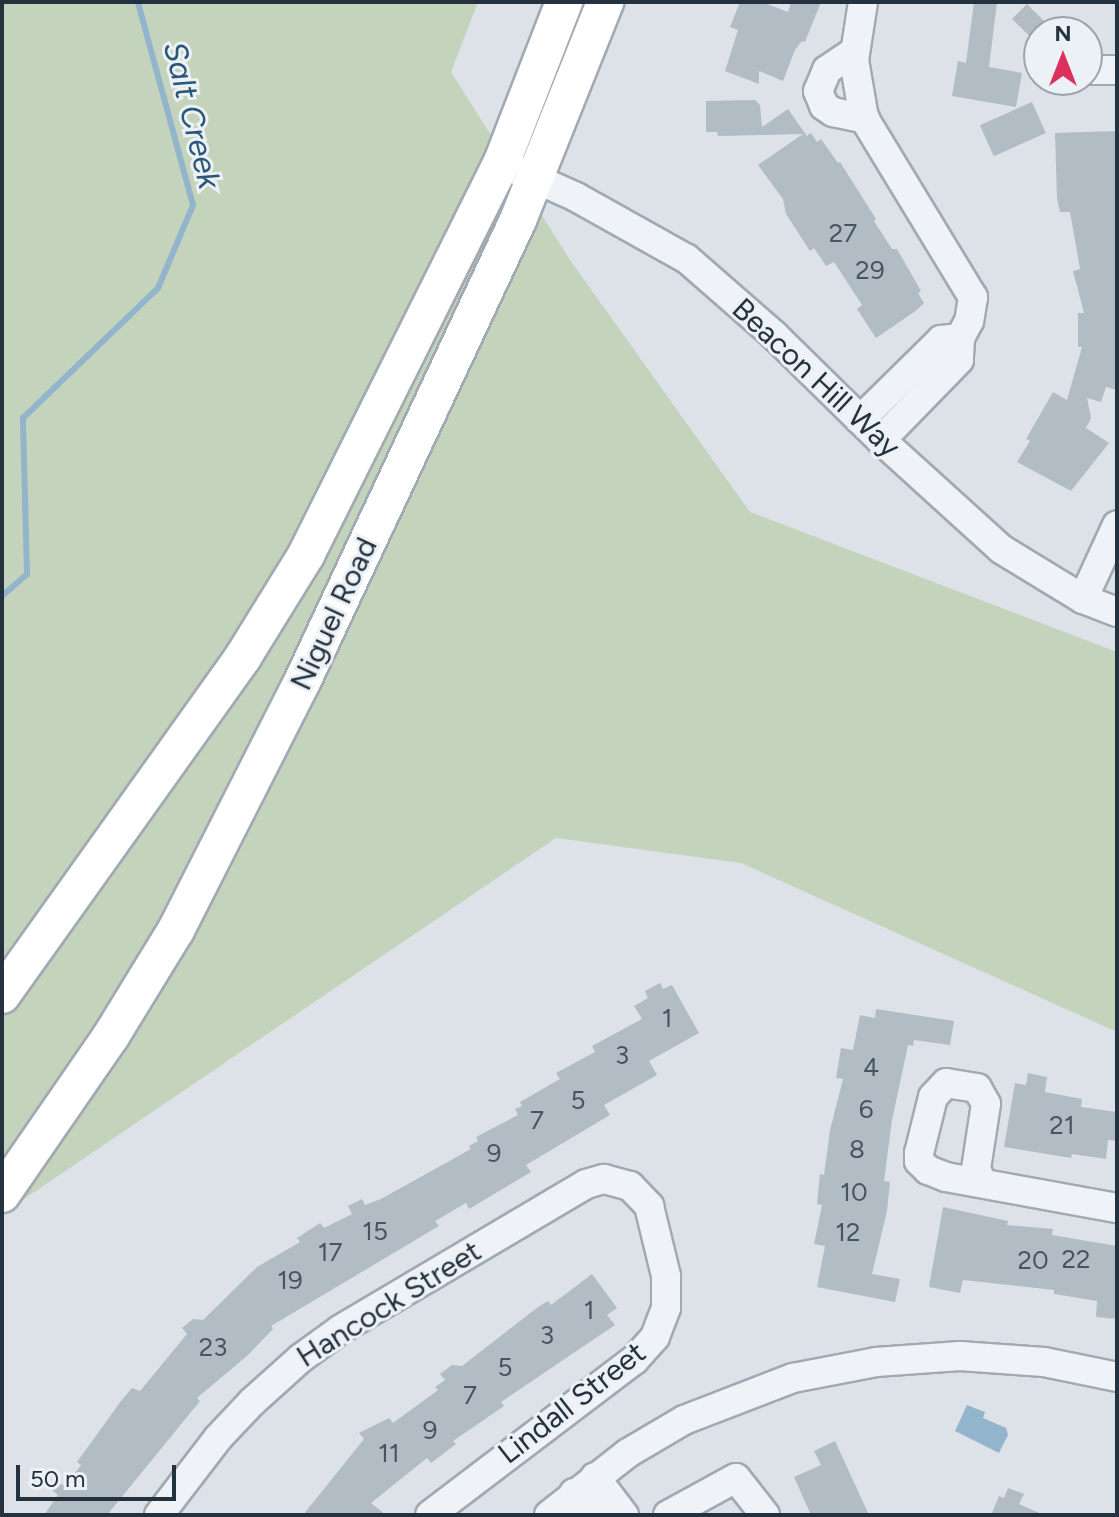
<!DOCTYPE html>
<html>
<head>
<meta charset="utf-8">
<style>
	body { margin:0 }
	#map { position:relative; width:1119px; height:1517px; overflow:hidden; background:#dce2e8; font-family:Figtree,sans-serif }
	div>[style] { position:absolute }
	.green>* { inset:0; background:#c4d3bc }
	.water>* { inset:0; background:#92b5cc }
	.stream>* { height:6px; margin:-3px; padding:0 3px; transform-origin:3px; border-radius:3px; background:#92b5cc }
	.building>* { inset:0; background:#b2bcc5; transform-origin:0 0 }
	.roads { filter:drop-shadow(2px 0 #a1a9b2) drop-shadow(-2px 0 #a1a9b2) drop-shadow(0 2px #a1a9b2) drop-shadow(0 -2px #a1a9b2) }
	.minor>* { height:28px; margin:-14px; padding:0 14px; transform-origin:14px; border-radius:14px; background:#eff2f6 }
	.major>* { height:36px; margin:-18px; padding:0 18px; transform-origin:18px; border-radius:18px; background:#fff }
	span { translate:-50% -50%; white-space:nowrap; text-align:center; line-height:1.15; -webkit-text-stroke:6px #ebf1f5; paint-order:stroke }
	.number-label { font-size:26px; color:#485460 }
	.number-label span { -webkit-text-stroke-width:0 }
	.street-label { font-size:30px; color:#24313f }
	.water-label { font-size:32px; color:#2a5677; font-style:italic }
	.frame { position:absolute; inset:0; border:4px solid #24313f; pointer-events:none }
	.north { position:absolute; left:1023px; top:16px; width:80px; height:80px; box-sizing:border-box; background:#ebf1f5; border:2px solid #9ba4ac; border-radius:50%; rotate:0deg; font-size:22px; font-weight:700; line-height:32px; text-align:center; color:#24313f }
	.north::after { content:''; display:block; margin:auto; width:28px; height:36px; background:#dc315f; clip-path:polygon(50% 0,100% 100%,50% 72%,0 100%) }
	.scale { position:absolute; left:16px; top:1465px; width:160px; height:36px; box-sizing:border-box; border:4px solid #24313f; border-top:0; padding-left:10px; font-size:24px; line-height:28px; white-space:nowrap; color:#24313f; -webkit-text-stroke:6px #ebf1f5; paint-order:stroke }
</style>
</head>
<body>
<div id="map">
	<div class="green">
		<div style="clip-path:polygon(2px 2px,478px 2px,451px 72px,570px 260px,750px 512px,1117px 652px,1117px 1032px,741px 863px,556px 838px,2px 1214px)"></div>
	</div>
	<div class="water">
		<div style="clip-path:polygon(967px 1405px,985px 1412px,983px 1418px,1006px 1428px,1008px 1435px,999px 1453px,955px 1431px)"></div>
	</div>
	<div class="stream">
		<div style="left:2px;top:596px;width:33px;rotate:-41deg"></div>
		<div style="left:27px;top:574px;width:156px;rotate:-91.5deg"></div>
		<div style="left:23px;top:418px;width:187px;rotate:-43.9deg"></div>
		<div style="left:158px;top:288px;width:90px;rotate:-67.1deg"></div>
		<div style="left:193px;top:205px;width:210px;rotate:-105.2deg"></div>
	</div>
	<div class="building">
		<div style="clip-path:polygon(740px 2px,762px 2px,788px 12px,791px 2px,821px 2px,805px 42px,802px 41px,795px 50px,783px 81px,759px 71px,759px 84px,725px 71px,738px 30px,730px 27px)"></div>
		<div style="clip-path:polygon(974px 2px,997px 2px,989px 67px,1022px 73px,1016px 107px,952px 96px,958px 61px,966px 63px)"></div>
		<div style="left:1027px;top:4px;width:24px;height:21px;rotate:45deg"></div>
		<div style="clip-path:polygon(755px 100px,760px 105px,762px 127px,788px 109px,807px 136px,811px 133px,817px 142px,821px 139px,838px 163px,840px 162px,876px 219px,874px 221px,892px 249px,897px 249px,921px 291px,918px 293px,924px 303px,917px 310px,876px 338px,857px 309px,862px 305px,834px 262px,826px 266px,814px 248px,810px 251px,786px 214px,783px 199px,758px 165px,803px 134px,718px 136px,717px 132px,706px 132px,706px 101px)"></div>
		<div style="left:1032px;top:102px;width:34px;height:57px;rotate:66deg"></div>
		<div style="clip-path:polygon(1117px 131px,1117px 390px,1106px 387px,1101px 402px,1087px 398px,1091px 418px,1086px 428px,1109px 443px,1071px 491px,1017px 462px,1030px 441px,1026px 439px,1053px 392px,1067px 400px,1082px 347px,1078px 347px,1078px 313px,1084px 313px,1073px 271px,1080px 269px,1070px 212px,1060px 212px,1057px 198px,1055px 133px)"></div>
		<div style="clip-path:polygon(660px 983px,663px 989px,672px 985px,699px 1033px,649px 1061px,657px 1075px,604px 1105px,610px 1115px,526px 1165px,531px 1172px,469px 1209px,466px 1203px,435px 1221px,439px 1226px,271px 1326px,273px 1329px,248px 1355px,197px 1398px,200px 1401px,107px 1515px,44px 1515px,58px 1495px,42px 1482px,66px 1485px,81px 1465px,77px 1462px,121px 1401px,132px 1388px,140px 1391px,187px 1334px,182px 1328px,193px 1319px,203px 1320px,257px 1267px,300px 1242px,297px 1238px,320px 1223px,324px 1228px,352px 1214px,348px 1206px,362px 1199px,365px 1205px,381px 1199px,471px 1149px,469px 1146px,478px 1141px,476px 1137px,518px 1115px,515px 1109px,522px 1106px,520px 1102px,560px 1079px,556px 1073px,595px 1052px,592px 1046px,642px 1019px,634px 1006px,648px 998px,645px 991px)"></div>
		<div style="clip-path:polygon(876px 1009px,954px 1021px,950px 1045px,914px 1040px,913px 1046px,908px 1045px,892px 1120px,884px 1181px,890px 1182px,887px 1211px,872px 1274px,900px 1279px,895px 1302px,817px 1287px,825px 1246px,814px 1244px,822px 1205px,817px 1204px,820px 1174px,824px 1175px,830px 1130px,843px 1079px,836px 1078px,841px 1048px,853px 1050px,860px 1015px,875px 1018px)"></div>
		<div style="clip-path:polygon(1028px 1073px,1047px 1077px,1045px 1092px,1082px 1099px,1081px 1107px,1117px 1112px,1117px 1141px,1108px 1140px,1106px 1159px,1072px 1154px,1071px 1158px,1004px 1147px,1015px 1083px,1026px 1085px)"></div>
		<div style="clip-path:polygon(943px 1207px,1008px 1221px,1007px 1225px,1053px 1229px,1052px 1235px,1117px 1246px,1117px 1319px,1096px 1317px,1097px 1301px,1054px 1294px,1054px 1290px,963px 1280px,960px 1293px,929px 1287px)"></div>
		<div style="clip-path:polygon(592px 1274px,617px 1308px,607px 1315px,615px 1325px,501px 1402px,504px 1406px,453px 1441px,456px 1444px,431px 1463px,427px 1458px,371px 1503px,386px 1515px,303px 1515px,364px 1439px,359px 1433px,389px 1418px,393px 1423px,438px 1390px,435px 1387px,445px 1380px,440px 1374px,452px 1365px,462px 1366px,538px 1307px,548px 1301px,551px 1305px)"></div>
		<div style="clip-path:polygon(835px 1441px,869px 1515px,811px 1515px,794px 1477px,821px 1465px,814px 1451px)"></div>
		<div style="clip-path:polygon(1008px 1488px,1024px 1494px,1019px 1504px,1044px 1515px,991px 1515px,999px 1496px,1004px 1498px)"></div>
	</div>
	<div class="roads">
		<div class="minor">
			<div style="left:863px;top:2px;width:59px;rotate:98.8deg"></div>
			<div style="left:854px;top:60px;width:59px;rotate:80.2deg"></div>
			<div style="left:864px;top:118px;width:210px;rotate:58.7deg"></div>
			<div style="left:973px;top:297px;width:24px;rotate:99deg"></div>
			<div style="left:969px;top:321px;width:19px;rotate:118deg"></div>
			<div style="left:960px;top:338px;width:22px;rotate:93deg"></div>
			<div style="left:959px;top:360px;width:112px;rotate:134.3deg"></div>
			<div style="left:855px;top:51px;width:34px;rotate:146deg"></div>
			<div style="left:827px;top:70px;width:23px;rotate:113deg"></div>
			<div style="left:818px;top:91px;width:16px;rotate:68deg"></div>
			<div style="left:824px;top:106px;width:11px;rotate:34deg"></div>
			<div style="left:833px;top:112px;width:33px;rotate:12deg"></div>
			<div style="left:1087px;top:70px;width:30px"></div>
			<div style="left:516px;top:170px;width:66px;rotate:24.2deg"></div>
			<div style="left:576px;top:197px;width:127px;rotate:29.2deg"></div>
			<div style="left:687px;top:259px;width:116px;rotate:41.1deg"></div>
			<div style="left:774px;top:335px;width:150px;rotate:44.5deg"></div>
			<div style="left:881px;top:440px;width:162px;rotate:42.2deg"></div>
			<div style="left:1001px;top:549px;width:96px;rotate:31.4deg"></div>
			<div style="left:1083px;top:599px;width:36px;rotate:21deg"></div>
			<div style="left:860px;top:420px;width:114px;rotate:-44.6deg"></div>
			<div style="left:941px;top:340px;width:19px;rotate:-6deg"></div>
			<div style="left:1083px;top:599px;width:81px;rotate:-65.3deg"></div>
			<div style="left:982px;top:1183px;width:15px;rotate:-113deg"></div>
			<div style="left:976px;top:1169px;width:66px;rotate:-81.3deg"></div>
			<div style="left:986px;top:1104px;width:18px;rotate:-119deg"></div>
			<div style="left:977px;top:1088px;width:31px;rotate:-171deg"></div>
			<div style="left:946px;top:1083px;width:19px;rotate:133deg"></div>
			<div style="left:933px;top:1097px;width:58px;rotate:104deg"></div>
			<div style="left:919px;top:1153px;width:8px;rotate:90deg"></div>
			<div style="left:919px;top:1161px;width:13px;rotate:45deg"></div>
			<div style="left:928px;top:1170px;width:19px;rotate:21deg"></div>
			<div style="left:946px;top:1177px;width:174px;rotate:10.3deg"></div>
			<div style="left:595px;top:1477px;width:48px;rotate:52.7deg"></div>
			<div style="left:574px;top:1493px;width:29px;rotate:49deg"></div>
			<div style="left:159px;top:1515px;width:97px;rotate:-52.5deg"></div>
			<div style="left:218px;top:1438px;width:50px;rotate:-46.6deg"></div>
			<div style="left:252px;top:1402px;width:66px;rotate:-41.9deg"></div>
			<div style="left:301px;top:1358px;width:49px;rotate:-35.9deg"></div>
			<div style="left:341px;top:1329px;width:285px;rotate:-30.6deg"></div>
			<div style="left:586px;top:1184px;width:19px;rotate:-16deg"></div>
			<div style="left:604px;top:1179px;width:27px;rotate:15deg"></div>
			<div style="left:630px;top:1186px;width:28px;rotate:46deg"></div>
			<div style="left:649px;top:1206px;width:72px;rotate:76.3deg"></div>
			<div style="left:666px;top:1276px;width:32px;rotate:90deg"></div>
			<div style="left:666px;top:1308px;width:31px;rotate:111deg"></div>
			<div style="left:655px;top:1337px;width:31px;rotate:132deg"></div>
			<div style="left:634px;top:1360px;width:256px;rotate:142.8deg"></div>
			<div style="left:549px;top:1515px;width:100px;rotate:-38.1deg"></div>
			<div style="left:628px;top:1453px;width:65px;rotate:-30.5deg"></div>
			<div style="left:684px;top:1420px;width:117px;rotate:-21.1deg"></div>
			<div style="left:793px;top:1378px;width:85px;rotate:-10.9deg"></div>
			<div style="left:876px;top:1362px;width:84px;rotate:-4.1deg"></div>
			<div style="left:960px;top:1356px;width:84px;rotate:4.1deg"></div>
			<div style="left:1044px;top:1362px;width:75px;rotate:11.6deg"></div>
			<div style="left:668px;top:1515px;width:77px;rotate:-28.6deg"></div>
			<div style="left:736px;top:1478px;width:47px;rotate:51.9deg"></div>
		</div>
		<div class="major">
			<div style="left:2px;top:995px;width:415px;rotate:-54.5deg"></div>
			<div style="left:243px;top:657px;width:120px;rotate:-58.3deg"></div>
			<div style="left:306px;top:555px;width:439px;rotate:-63.5deg"></div>
			<div style="left:502px;top:162px;width:172px;rotate:-68.8deg"></div>
			<div style="left:2px;top:1194px;width:192px;rotate:-55.4deg"></div>
			<div style="left:111px;top:1036px;width:124px;rotate:-58.5deg"></div>
			<div style="left:176px;top:930px;width:278px;rotate:-63.1deg"></div>
			<div style="left:302px;top:682px;width:510px;rotate:-64.94deg"></div>
			<div style="left:518px;top:220px;width:235px;rotate:-68.2deg"></div>
		</div>
	</div>
	<div class="number-label">
		<span style="left:843px;top:234px">27</span>
		<span style="left:870px;top:271px">29</span>
		<span style="left:667px;top:1019px">1</span>
		<span style="left:622px;top:1056px">3</span>
		<span style="left:871px;top:1068px">4</span>
		<span style="left:578px;top:1101px">5</span>
		<span style="left:866px;top:1110px">6</span>
		<span style="left:537px;top:1121px">7</span>
		<span style="left:1062px;top:1126px">21</span>
		<span style="left:857px;top:1150px">8</span>
		<span style="left:494px;top:1154px">9</span>
		<span style="left:854px;top:1193px">10</span>
		<span style="left:375px;top:1232px">15</span>
		<span style="left:848px;top:1233px">12</span>
		<span style="left:330px;top:1253px">17</span>
		<span style="left:1076px;top:1260px">22</span>
		<span style="left:1033px;top:1261px">20</span>
		<span style="left:290px;top:1281px">19</span>
		<span style="left:589px;top:1311px">1</span>
		<span style="left:547px;top:1336px">3</span>
		<span style="left:213px;top:1348px">23</span>
		<span style="left:505px;top:1368px">5</span>
		<span style="left:470px;top:1396px">7</span>
		<span style="left:430px;top:1431px">9</span>
		<span style="left:389px;top:1454px">11</span>
	</div>
	<div class="street-label">
		<span style="left:816px;top:378px;rotate:43deg">Beacon Hill Way</span>
		<span style="left:334px;top:614px;rotate:-65deg">Niguel Road</span>
		<span style="left:389px;top:1304px;rotate:-32deg">Hancock Street</span>
		<span style="left:572px;top:1403px;rotate:-38deg">Lindall Street</span>
	</div>
	<div class="water-label">
		<span style="left:192px;top:115px;rotate:76deg">Salt Creek</span>
	</div>
	<div class="frame"></div>
	<div class="north">N</div>
	<div class="scale">50 m</div>
</div>
</body>
</html>
